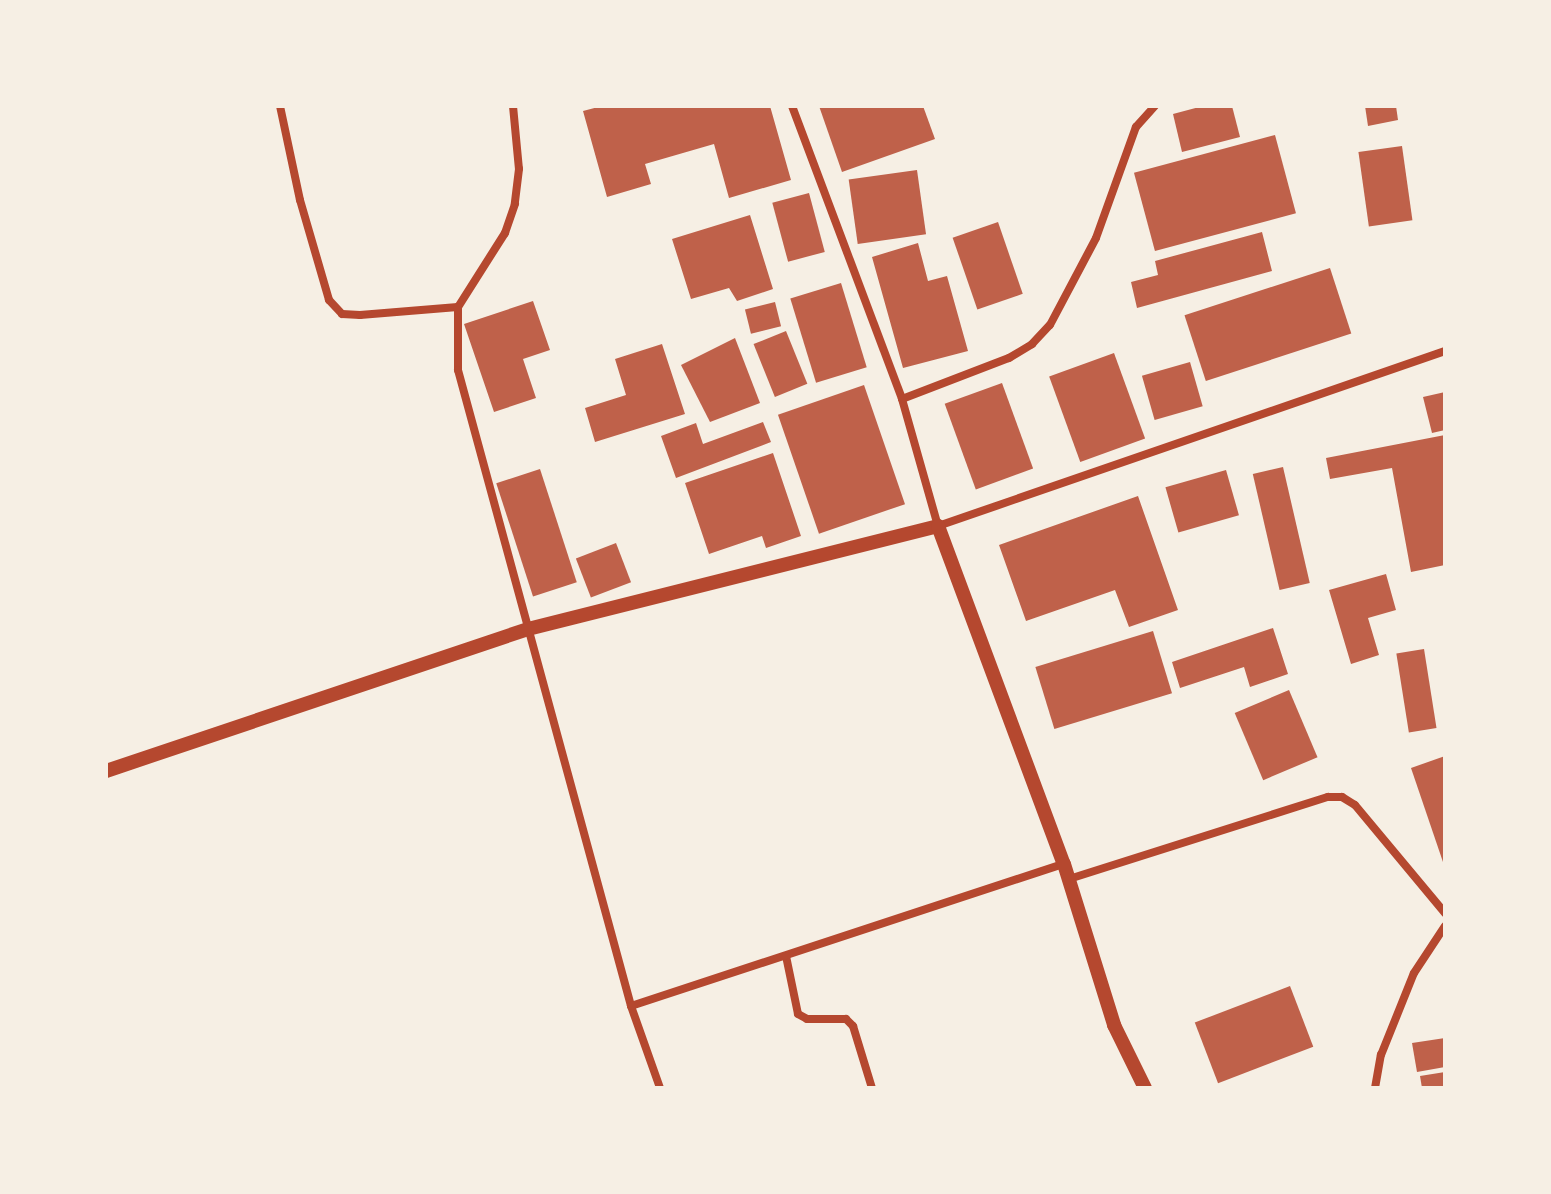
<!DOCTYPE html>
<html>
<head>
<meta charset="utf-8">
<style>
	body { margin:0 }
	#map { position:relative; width:1551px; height:1194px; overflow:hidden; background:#f6efe4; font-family:Manrope,sans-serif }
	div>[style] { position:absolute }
	.building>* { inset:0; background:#bf614a; transform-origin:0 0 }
	.minor>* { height:8px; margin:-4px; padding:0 4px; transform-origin:4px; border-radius:4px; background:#b5482f }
	.tertiary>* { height:14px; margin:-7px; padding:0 7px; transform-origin:7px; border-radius:7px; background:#b5482f }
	span { translate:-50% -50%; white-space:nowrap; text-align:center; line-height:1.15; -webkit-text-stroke:8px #f6efe4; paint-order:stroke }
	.frame { position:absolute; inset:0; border:108px solid #f6efe4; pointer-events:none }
</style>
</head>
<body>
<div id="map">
	<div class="building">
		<div style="clip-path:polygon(602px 106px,770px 106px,791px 180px,729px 198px,714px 144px,645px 164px,651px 184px,607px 197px,583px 111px)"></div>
		<div style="clip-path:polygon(819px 106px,923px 106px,935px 139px,842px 172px)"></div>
		<div style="clip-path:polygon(1203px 106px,1232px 106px,1240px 137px,1182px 152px,1173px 114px)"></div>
		<div style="clip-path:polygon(1365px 106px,1396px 106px,1398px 120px,1368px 126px)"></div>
		<div style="left:1275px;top:135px;width:81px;height:146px;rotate:75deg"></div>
		<div style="left:1402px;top:146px;width:75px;height:44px;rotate:82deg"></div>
		<div style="left:917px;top:170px;width:65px;height:69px;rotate:82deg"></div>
		<div style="left:809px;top:193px;width:61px;height:38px;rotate:75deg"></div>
		<div style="clip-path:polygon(750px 215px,773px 289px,737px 301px,729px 288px,691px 299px,672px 239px)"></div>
		<div style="left:998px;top:222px;width:76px;height:48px;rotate:71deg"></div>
		<div style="clip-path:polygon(1262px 232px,1272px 271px,1137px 308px,1131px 282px,1158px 275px,1155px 261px)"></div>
		<div style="clip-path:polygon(918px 243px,928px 281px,947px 276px,968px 351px,903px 368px,872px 257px)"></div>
		<div style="left:1330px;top:268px;width:69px;height:153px;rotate:72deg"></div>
		<div style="left:841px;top:283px;width:88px;height:53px;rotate:73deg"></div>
		<div style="clip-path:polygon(533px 301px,550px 350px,523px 359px,536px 398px,494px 412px,464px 324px)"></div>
		<div style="left:775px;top:302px;width:25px;height:31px;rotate:76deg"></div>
		<div style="left:786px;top:331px;width:57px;height:35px;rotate:68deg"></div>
		<div style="clip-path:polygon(735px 338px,760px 403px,710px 422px,681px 365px)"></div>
		<div style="clip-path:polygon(662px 344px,685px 414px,595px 442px,585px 408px,626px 395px,615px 359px)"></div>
		<div style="left:1114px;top:353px;width:91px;height:69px;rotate:70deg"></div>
		<div style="left:1190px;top:362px;width:46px;height:50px;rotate:74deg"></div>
		<div style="left:1002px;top:383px;width:91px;height:61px;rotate:70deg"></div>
		<div style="left:864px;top:385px;width:126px;height:91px;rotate:71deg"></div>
		<div style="clip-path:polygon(1445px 392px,1445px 430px,1432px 433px,1423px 397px)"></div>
		<div style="clip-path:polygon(763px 422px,771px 442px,676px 478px,661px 436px,696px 423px,703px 444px)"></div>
		<div style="clip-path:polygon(1445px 435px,1445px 565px,1411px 572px,1392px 468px,1330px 479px,1326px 458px)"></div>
		<div style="clip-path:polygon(773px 453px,801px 536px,766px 548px,762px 536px,709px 554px,685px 483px)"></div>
		<div style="left:1283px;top:467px;width:119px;height:31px;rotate:77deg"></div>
		<div style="left:540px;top:469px;width:119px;height:46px;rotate:72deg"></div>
		<div style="left:1226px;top:470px;width:47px;height:63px;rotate:74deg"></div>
		<div style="clip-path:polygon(1138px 496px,1178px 610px,1129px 627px,1115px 590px,1026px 621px,999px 545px)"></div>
		<div style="left:616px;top:543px;width:42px;height:43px;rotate:69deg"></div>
		<div style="clip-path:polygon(1386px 574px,1396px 610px,1368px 618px,1379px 655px,1351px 664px,1329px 590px)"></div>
		<div style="clip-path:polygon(1273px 628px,1288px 674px,1250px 687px,1244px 667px,1180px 688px,1172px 662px)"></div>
		<div style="left:1153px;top:631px;width:65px;height:123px;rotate:73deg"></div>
		<div style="left:1424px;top:649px;width:80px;height:28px;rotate:81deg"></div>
		<div style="left:1289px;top:690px;width:73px;height:59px;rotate:67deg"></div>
		<div style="clip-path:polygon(1445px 756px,1445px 865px,1444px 865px,1411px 768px)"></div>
		<div style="left:1290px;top:986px;width:65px;height:102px;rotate:69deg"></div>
		<div style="clip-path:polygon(1445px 1038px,1445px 1067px,1417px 1072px,1412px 1043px)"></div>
		<div style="clip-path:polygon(1445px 1072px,1445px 1088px,1422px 1088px,1420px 1076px)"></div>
	</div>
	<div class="minor">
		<div style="left:280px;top:106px;width:96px;rotate:78deg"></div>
		<div style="left:300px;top:200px;width:104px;rotate:73.8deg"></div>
		<div style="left:329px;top:300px;width:19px;rotate:47deg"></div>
		<div style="left:342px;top:314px;width:18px;rotate:3deg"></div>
		<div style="left:360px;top:315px;width:98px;rotate:-4.7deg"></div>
		<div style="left:513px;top:106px;width:63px;rotate:84.6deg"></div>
		<div style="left:519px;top:169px;width:35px;rotate:97deg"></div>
		<div style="left:515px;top:204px;width:31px;rotate:109deg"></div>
		<div style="left:505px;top:233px;width:88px;rotate:122.4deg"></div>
		<div style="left:458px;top:307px;width:63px;rotate:90deg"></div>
		<div style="left:458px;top:370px;width:659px;rotate:74.78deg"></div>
		<div style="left:631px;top:1006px;width:87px;rotate:70.5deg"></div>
		<div style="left:792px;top:106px;width:313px;rotate:69.4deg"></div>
		<div style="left:902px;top:399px;width:132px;rotate:74.2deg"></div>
		<div style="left:938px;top:526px;width:536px;rotate:-19.04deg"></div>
		<div style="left:902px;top:399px;width:115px;rotate:-21deg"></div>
		<div style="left:1009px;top:358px;width:27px;rotate:-31deg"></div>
		<div style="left:1032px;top:344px;width:26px;rotate:-47deg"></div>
		<div style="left:1050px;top:325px;width:98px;rotate:-62.1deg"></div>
		<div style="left:1096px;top:238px;width:118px;rotate:-70.2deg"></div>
		<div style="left:1136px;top:127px;width:28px;rotate:-48deg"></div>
		<div style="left:1069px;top:879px;width:272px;rotate:-17.6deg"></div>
		<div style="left:1328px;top:797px;width:14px"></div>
		<div style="left:1342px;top:797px;width:15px;rotate:32deg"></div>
		<div style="left:1355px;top:805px;width:141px;rotate:50.2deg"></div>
		<div style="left:786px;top:956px;width:59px;rotate:78.3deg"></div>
		<div style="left:798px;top:1014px;width:10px;rotate:29deg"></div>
		<div style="left:807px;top:1019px;width:39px"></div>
		<div style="left:846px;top:1019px;width:10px;rotate:45deg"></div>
		<div style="left:853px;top:1026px;width:65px;rotate:73deg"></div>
		<div style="left:631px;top:1006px;width:456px;rotate:-18.2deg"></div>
		<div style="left:1375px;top:1088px;width:34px;rotate:-80deg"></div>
		<div style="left:1381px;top:1055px;width:88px;rotate:-68.1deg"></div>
		<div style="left:1414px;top:973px;width:56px;rotate:-56.6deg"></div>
	</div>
	<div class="tertiary">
		<div style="left:106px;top:771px;width:445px;rotate:-18.6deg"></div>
		<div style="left:528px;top:629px;width:423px;rotate:-14.1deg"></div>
		<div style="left:938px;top:526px;width:361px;rotate:69.6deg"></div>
		<div style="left:1064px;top:864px;width:169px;rotate:72.7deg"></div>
		<div style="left:1114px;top:1025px;width:70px;rotate:63.8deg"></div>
	</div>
	<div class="frame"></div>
</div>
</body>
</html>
